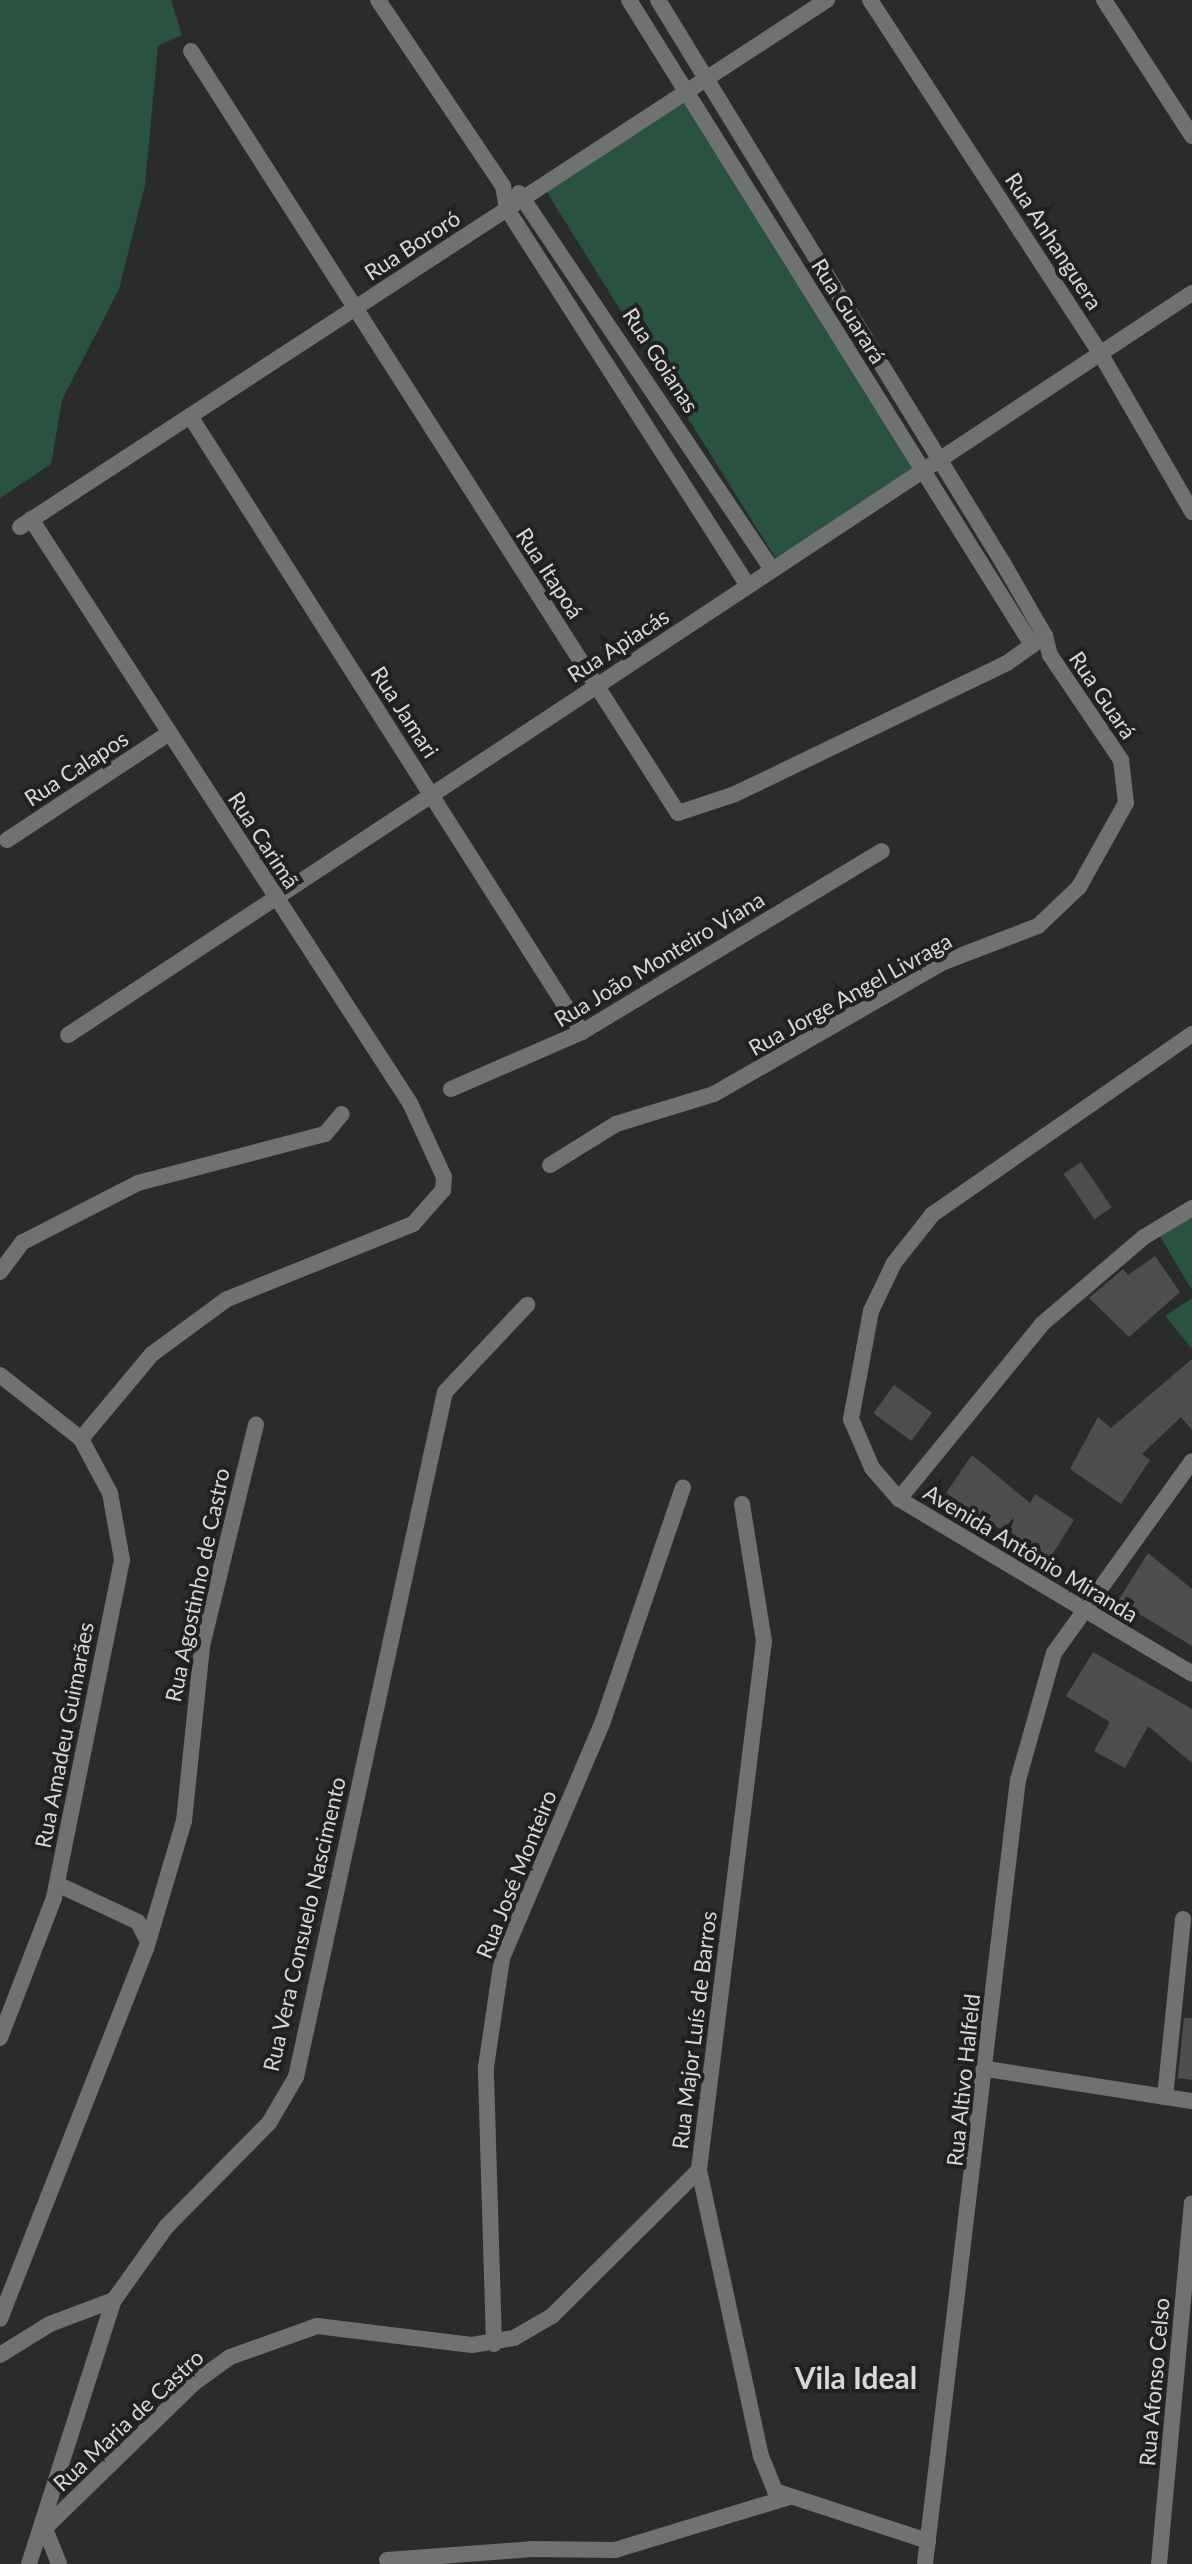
<!DOCTYPE html>
<html>
<head>
<meta charset="utf-8">
<style>
	body { margin:0 }
	#map { position:relative; width:1192px; height:2564px; overflow:hidden; background:#292c2a; font-family:Lato,sans-serif }
	div>[style] { position:absolute }
	.green>* { inset:0; background:#295240; transform-origin:0 0 }
	.building>* { inset:0; background:#504d50; transform-origin:0 0 }
	.minor>* { height:16px; margin:-8px; padding:0 8px; transform-origin:8px; border-radius:8px; background:#707171 }
	.tertiary>* { height:16px; margin:-8px; padding:0 8px; transform-origin:8px; border-radius:8px; background:#707171 }
	span { translate:-50% -50%; white-space:nowrap; text-align:center; line-height:1.15; -webkit-text-stroke:8px #1f2220; paint-order:stroke }
	.street-label { font-size:22px; color:#d6d8d7 }
	.district-label { font-size:30px; color:#d6d8d7; font-weight:700 }
</style>
</head>
<body>
<div id="map">
	<div class="green">
		<div style="clip-path:polygon(0 0,171px 0,182px 35px,158px 46px,145px 185px,119px 289px,62px 400px,51px 464px,0 498px)"></div>
		<div style="left:683px;top:95px;width:442px;height:167px;rotate:58deg"></div>
		<div style="clip-path:polygon(1192px 1212px,1192px 1290px,1158px 1233px)"></div>
		<div style="clip-path:polygon(1192px 1298px,1192px 1349px,1165px 1316px)"></div>
	</div>
	<div class="building">
		<div style="left:1081px;top:1162px;width:55px;height:21px;rotate:56deg"></div>
		<div style="clip-path:polygon(1155px 1256px,1180px 1292px,1129px 1337px,1089px 1298px,1123px 1269px,1128px 1275px)"></div>
		<div style="clip-path:polygon(1192px 1359px,1192px 1430px,1181px 1417px,1142px 1454px,1150px 1460px,1121px 1504px,1070px 1469px,1098px 1417px,1111px 1428px)"></div>
		<div style="left:894px;top:1385px;width:47px;height:35px;rotate:36deg"></div>
		<div style="clip-path:polygon(972px 1455px,1030px 1503px,1035px 1494px,1074px 1520px,1048px 1561px,946px 1493px)"></div>
		<div style="clip-path:polygon(1148px 1553px,1192px 1589px,1192px 1646px,1118px 1601px)"></div>
		<div style="clip-path:polygon(1093px 1652px,1192px 1709px,1192px 1763px,1148px 1726px,1125px 1768px,1094px 1751px,1110px 1722px,1066px 1696px)"></div>
		<div style="clip-path:polygon(1184px 2018px,1192px 2018px,1192px 2080px,1178px 2078px)"></div>
	</div>
	<div class="minor">
		<div style="left:378px;top:0;width:224px;rotate:56.1deg"></div>
		<div style="left:503px;top:186px;width:23px;rotate:80deg"></div>
		<div style="left:507px;top:209px;width:447px;rotate:57.4deg"></div>
		<div style="left:629px;top:0;width:761px;rotate:58deg"></div>
		<div style="left:1104px;top:0;width:162px;rotate:57.1deg"></div>
		<div style="left:191px;top:51px;width:904px;rotate:57.42deg"></div>
		<div style="left:678px;top:813px;width:60px;rotate:-18.4deg"></div>
		<div style="left:735px;top:794px;width:302px;rotate:-25.7deg"></div>
		<div style="left:1007px;top:663px;width:47px;rotate:-35.4deg"></div>
		<div style="left:519px;top:193px;width:454px;rotate:56.1deg"></div>
		<div style="left:190px;top:416px;width:730px;rotate:57.53deg"></div>
		<div style="left:31px;top:519px;width:696px;rotate:57.02deg"></div>
		<div style="left:410px;top:1103px;width:81px;rotate:65.3deg"></div>
		<div style="left:444px;top:1177px;width:13px;rotate:94deg"></div>
		<div style="left:443px;top:1190px;width:45px;rotate:131.4deg"></div>
		<div style="left:413px;top:1224px;width:201px;rotate:158deg"></div>
		<div style="left:227px;top:1299px;width:93px;rotate:143.7deg"></div>
		<div style="left:152px;top:1354px;width:111px;rotate:129.9deg"></div>
		<div style="left:20px;top:527px;width:964px;rotate:-33.15deg"></div>
		<div style="left:7px;top:840px;width:194px;rotate:-33.4deg"></div>
		<div style="left:68px;top:1035px;width:1347px;rotate:-33.43deg"></div>
		<div style="left:451px;top:1089px;width:143px;rotate:-23.5deg"></div>
		<div style="left:582px;top:1032px;width:350px;rotate:-31.1deg"></div>
		<div style="left:550px;top:1165px;width:78px;rotate:-31.8deg"></div>
		<div style="left:616px;top:1124px;width:102px;rotate:-17deg"></div>
		<div style="left:714px;top:1094px;width:265px;rotate:-29.9deg"></div>
		<div style="left:944px;top:962px;width:101px;rotate:-21deg"></div>
		<div style="left:1038px;top:926px;width:57px;rotate:-43.6deg"></div>
		<div style="left:1079px;top:887px;width:96px;rotate:-60.8deg"></div>
		<div style="left:1126px;top:803px;width:43px;rotate:-96.6deg"></div>
		<div style="left:1121px;top:760px;width:127px;rotate:-124.1deg"></div>
		<div style="left:1050px;top:655px;width:20px;rotate:-105deg"></div>
		<div style="left:1045px;top:636px;width:84px;rotate:-119.9deg"></div>
		<div style="left:1003px;top:563px;width:660px;rotate:-121.5deg"></div>
		<div style="left:0;top:1272px;width:38px;rotate:-53deg"></div>
		<div style="left:23px;top:1242px;width:129px;rotate:-27.2deg"></div>
		<div style="left:138px;top:1183px;width:193px;rotate:-14.7deg"></div>
		<div style="left:325px;top:1134px;width:26px;rotate:-50deg"></div>
		<div style="left:0;top:1375px;width:103px;rotate:38.3deg"></div>
		<div style="left:81px;top:1439px;width:61px;rotate:61.8deg"></div>
		<div style="left:110px;top:1493px;width:68px;rotate:79.8deg"></div>
		<div style="left:122px;top:1560px;width:345px;rotate:101.4deg"></div>
		<div style="left:54px;top:1898px;width:150px;rotate:111.1deg"></div>
		<div style="left:899px;top:1499px;width:226px;rotate:-50.7deg"></div>
		<div style="left:1042px;top:1324px;width:134px;rotate:-40.5deg"></div>
		<div style="left:1144px;top:1237px;width:56px;rotate:-31.1deg"></div>
		<div style="left:742px;top:1504px;width:139px;rotate:80.9deg"></div>
		<div style="left:764px;top:1641px;width:533px;rotate:97.01deg"></div>
		<div style="left:699px;top:2170px;width:293px;rotate:77.8deg"></div>
		<div style="left:761px;top:2456px;width:38px;rotate:68deg"></div>
		<div style="left:775px;top:2491px;width:161px;rotate:18.1deg"></div>
		<div style="left:57px;top:1884px;width:89px;rotate:25.1deg"></div>
		<div style="left:138px;top:1922px;width:22px;rotate:63deg"></div>
		<div style="left:987px;top:2069px;width:207px;rotate:8.9deg"></div>
		<div style="left:1165px;top:2097px;width:179px;rotate:-84.2deg"></div>
		<div style="left:0;top:2319px;width:398px;rotate:-68.5deg"></div>
		<div style="left:146px;top:1949px;width:134px;rotate:-73.5deg"></div>
		<div style="left:184px;top:1821px;width:176px;rotate:-84.1deg"></div>
		<div style="left:202px;top:1646px;width:228px;rotate:-76.3deg"></div>
		<div style="left:494px;top:2344px;width:277px;rotate:-91.7deg"></div>
		<div style="left:486px;top:2067px;width:110px;rotate:-81.6deg"></div>
		<div style="left:502px;top:1958px;width:254px;rotate:-66.9deg"></div>
		<div style="left:602px;top:1724px;width:250px;rotate:-71.1deg"></div>
		<div style="left:0;top:2355px;width:59px;rotate:-31.8deg"></div>
		<div style="left:50px;top:2324px;width:68px;rotate:-20.6deg"></div>
		<div style="left:46px;top:2527px;width:206px;rotate:-44.2deg"></div>
		<div style="left:194px;top:2383px;width:44px;rotate:-35.8deg"></div>
		<div style="left:230px;top:2357px;width:92px;rotate:-19.6deg"></div>
		<div style="left:317px;top:2326px;width:156px;rotate:7deg"></div>
		<div style="left:472px;top:2345px;width:43px;rotate:-9.5deg"></div>
		<div style="left:514px;top:2338px;width:44px;rotate:-30.1deg"></div>
		<div style="left:552px;top:2316px;width:207px;rotate:-44.8deg"></div>
		<div style="left:45px;top:2529px;width:38px;rotate:68deg"></div>
		<div style="left:387px;top:2560px;width:145px;rotate:-4.3deg"></div>
		<div style="left:532px;top:2549px;width:83px;rotate:0.7deg"></div>
		<div style="left:615px;top:2550px;width:182px;rotate:-16.9deg"></div>
		<div style="left:29px;top:2564px;width:277px;rotate:-72.2deg"></div>
		<div style="left:114px;top:2300px;width:90px;rotate:-54.5deg"></div>
		<div style="left:166px;top:2227px;width:146px;rotate:-45.3deg"></div>
		<div style="left:269px;top:2123px;width:53px;rotate:-59.6deg"></div>
		<div style="left:296px;top:2077px;width:701px;rotate:-77.73deg"></div>
		<div style="left:445px;top:1392px;width:120px;rotate:-46.7deg"></div>
		<div style="left:925px;top:2564px;width:789px;rotate:-83.24deg"></div>
		<div style="left:1018px;top:1780px;width:132px;rotate:-74.2deg"></div>
		<div style="left:1054px;top:1653px;width:236px;rotate:-54.3deg"></div>
		<div style="left:1159px;top:2564px;width:362px;rotate:-84.8deg"></div>
	</div>
	<div class="tertiary">
		<div style="left:870px;top:0;width:421px;rotate:56.9deg"></div>
		<div style="left:1100px;top:353px;width:184px;rotate:59.9deg"></div>
		<div style="left:1192px;top:1034px;width:317px;rotate:145.2deg"></div>
		<div style="left:932px;top:1215px;width:61px;rotate:128.4deg"></div>
		<div style="left:894px;top:1263px;width:53px;rotate:115.6deg"></div>
		<div style="left:871px;top:1311px;width:110px;rotate:100.5deg"></div>
		<div style="left:851px;top:1419px;width:53px;rotate:66.8deg"></div>
		<div style="left:872px;top:1468px;width:41px;rotate:48.9deg"></div>
		<div style="left:899px;top:1499px;width:341px;rotate:30.8deg"></div>
	</div>
	<div class="street-label">
		<span style="left:1054px;top:241px;rotate:57deg">Rua Anhanguera</span>
		<span style="left:412px;top:245px;rotate:-33deg">Rua Bororó</span>
		<span style="left:849px;top:311px;rotate:58deg">Rua Guarará</span>
		<span style="left:661px;top:360px;rotate:57deg">Rua Goianas</span>
		<span style="left:550px;top:573px;rotate:57deg">Rua Itapoá</span>
		<span style="left:618px;top:645px;rotate:-33deg">Rua Apiacás</span>
		<span style="left:1103px;top:695px;rotate:56deg">Rua Guará</span>
		<span style="left:405px;top:712px;rotate:57deg">Rua Jamari</span>
		<span style="left:76px;top:768px;rotate:-33deg">Rua Calapos</span>
		<span style="left:264px;top:840px;rotate:57deg">Rua Carimã</span>
		<span style="left:659px;top:959px;rotate:-31deg">Rua João Monteiro Viana</span>
		<span style="left:850px;top:994px;rotate:-29deg">Rua Jorge Angel Livraga</span>
		<span style="left:1031px;top:1553px;rotate:31deg">Avenida Antônio Miranda</span>
		<span style="left:197px;top:1585px;rotate:-78deg">Rua Agostinho de Castro</span>
		<span style="left:64px;top:1735px;rotate:-79deg">Rua Amadeu Guimarães</span>
		<span style="left:516px;top:1874px;rotate:-68deg">Rua José Monteiro</span>
		<span style="left:304px;top:1924px;rotate:-77deg">Rua Vera Consuelo Nascimento</span>
		<span style="left:694px;top:2030px;rotate:-83deg">Rua Major Luís de Barros</span>
		<span style="left:963px;top:2080px;rotate:-84deg">Rua Altivo Halfeld</span>
		<span style="left:1154px;top:2382px;rotate:-85deg">Rua Afonso Celso</span>
		<span style="left:128px;top:2420px;rotate:-43deg">Rua Maria de Castro</span>
	</div>
	<div class="district-label">
		<span style="left:856px;top:2377px">Vila Ideal</span>
	</div>
</div>
</body>
</html>
